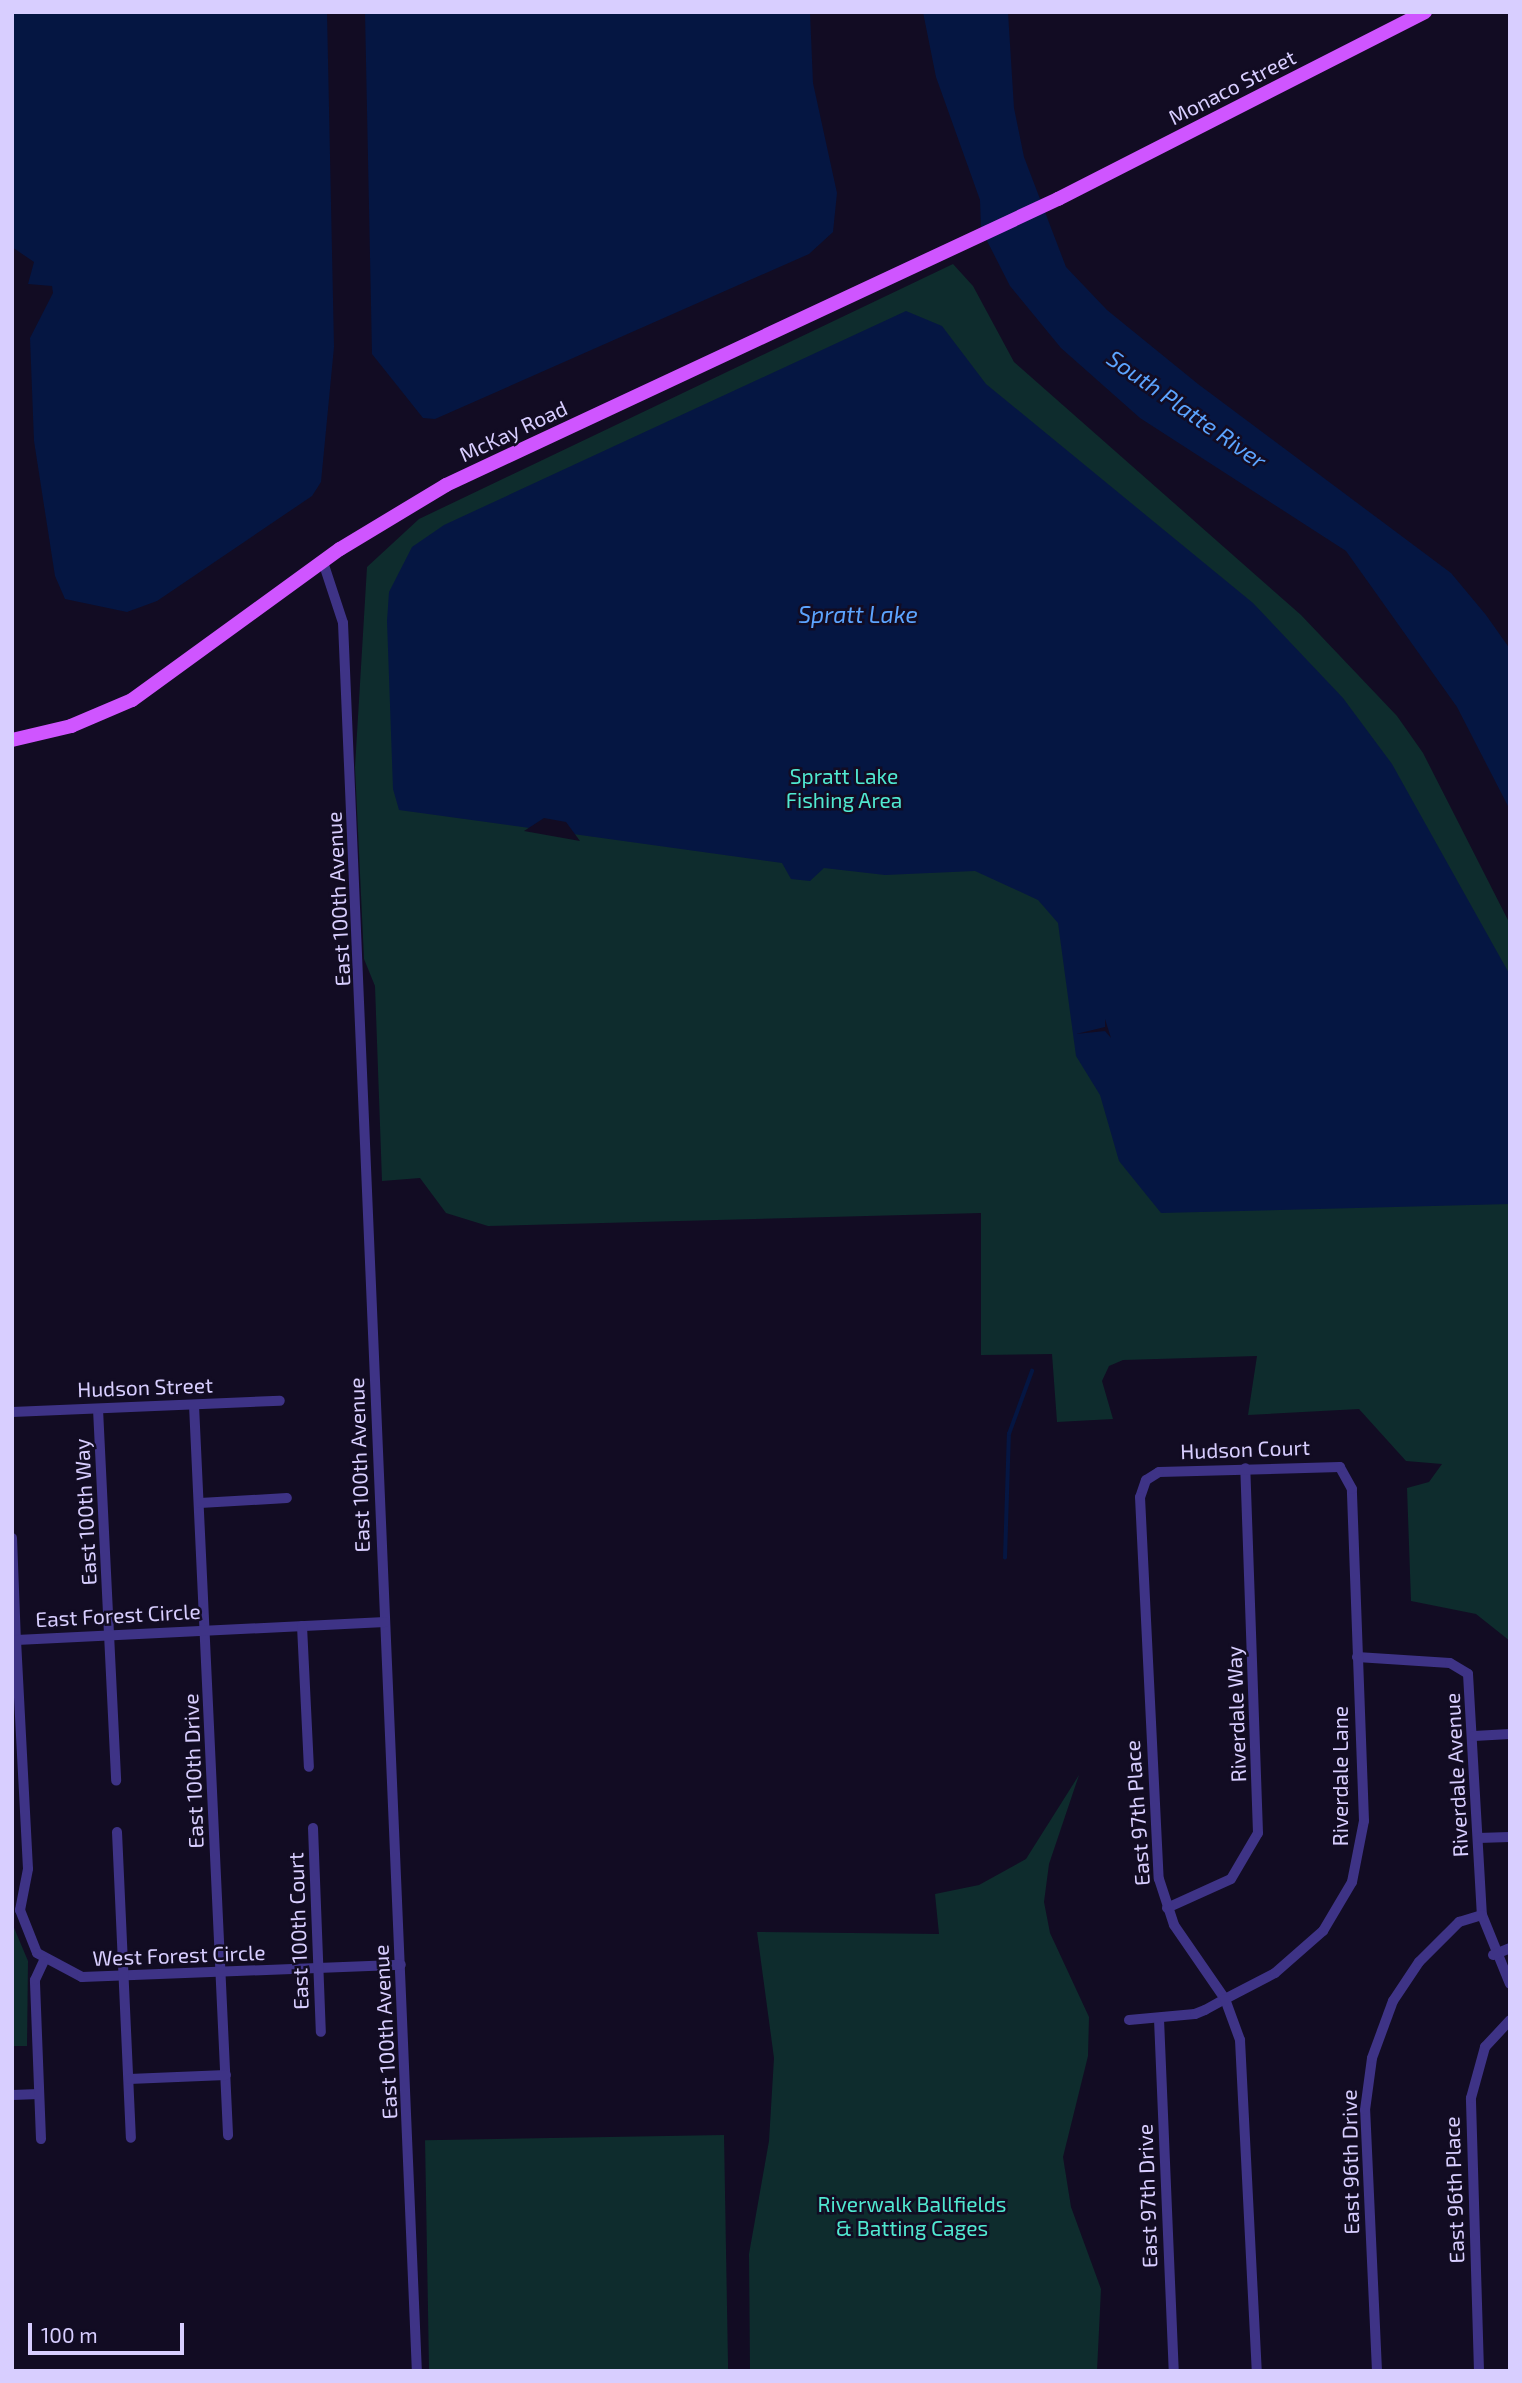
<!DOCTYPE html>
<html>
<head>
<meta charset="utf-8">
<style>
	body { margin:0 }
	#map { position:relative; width:1522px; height:2383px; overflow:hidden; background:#120c23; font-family:"Exo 2",sans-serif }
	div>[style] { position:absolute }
	.green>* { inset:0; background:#0e2c2d; transform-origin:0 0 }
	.water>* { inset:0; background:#051642 }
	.pier>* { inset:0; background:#120c23 }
	.stream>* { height:3.5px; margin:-1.75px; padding:0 1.75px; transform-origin:1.75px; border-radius:1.75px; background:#051642 }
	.minor>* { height:10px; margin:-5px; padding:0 5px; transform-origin:5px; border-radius:5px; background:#3e3386 }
	.major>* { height:14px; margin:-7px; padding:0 7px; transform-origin:7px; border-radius:7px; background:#cf55ff }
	span { translate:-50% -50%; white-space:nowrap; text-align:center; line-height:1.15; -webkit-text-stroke:5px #120c23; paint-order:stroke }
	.street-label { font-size:21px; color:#d8ceff }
	.park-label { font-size:21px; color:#50e9d1 }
	.water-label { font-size:23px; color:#5ca4ff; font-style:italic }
	.frame { position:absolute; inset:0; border:14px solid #d8ceff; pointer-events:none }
	.scale { position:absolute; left:28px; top:2323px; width:156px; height:32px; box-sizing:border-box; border:4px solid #d8ceff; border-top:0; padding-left:9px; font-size:21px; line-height:24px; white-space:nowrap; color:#d8ceff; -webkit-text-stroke:5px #120c23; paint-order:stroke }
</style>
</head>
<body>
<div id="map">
	<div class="green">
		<div style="clip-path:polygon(953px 264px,973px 286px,1014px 362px,1301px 615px,1397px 716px,1423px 753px,1510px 924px,1510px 1641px,1476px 1614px,1411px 1601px,1407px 1488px,1429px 1482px,1442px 1464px,1406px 1461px,1359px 1409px,1248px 1415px,1257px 1356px,1123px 1360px,1109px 1366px,1102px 1381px,1113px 1419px,1057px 1422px,1052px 1354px,981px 1355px,981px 1213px,488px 1226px,446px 1213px,420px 1178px,382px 1181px,375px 986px,364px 959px,355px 767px,367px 567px,419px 519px)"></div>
		<div style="clip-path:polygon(1079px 1775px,1049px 1864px,1044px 1902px,1050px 1933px,1089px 2017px,1088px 2056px,1063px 2157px,1071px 2207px,1101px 2289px,1097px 2371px,750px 2371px,749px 2254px,769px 2141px,774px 2058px,757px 1932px,939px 1934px,935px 1894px,979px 1885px,1026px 1859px)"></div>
		<div style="clip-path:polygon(12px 1923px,28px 1961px,27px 2046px,12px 2046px)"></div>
		<div style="left:724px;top:2135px;width:236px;height:299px;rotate:89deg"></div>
	</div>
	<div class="water">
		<div style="clip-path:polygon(12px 12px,327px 12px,334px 347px,321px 482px,312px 496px,157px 601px,127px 612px,65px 599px,55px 576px,34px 441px,30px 338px,53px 293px,52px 286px,28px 284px,34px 262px,12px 247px)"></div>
		<div style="clip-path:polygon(365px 12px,810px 12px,813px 83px,837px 193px,833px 232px,809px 254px,435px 419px,423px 418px,372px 354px)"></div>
		<div style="clip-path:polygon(923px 12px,1008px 12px,1014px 108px,1024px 157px,1066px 267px,1107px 310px,1198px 384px,1451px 573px,1486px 615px,1510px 649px,1510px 810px,1457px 707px,1346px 551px,1140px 418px,1061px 348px,1010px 286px,981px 229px,980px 200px,936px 77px)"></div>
		<div style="clip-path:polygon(906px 311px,942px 326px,986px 384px,1253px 603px,1343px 698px,1392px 764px,1510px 975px,1510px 1204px,1161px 1213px,1119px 1161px,1100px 1095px,1076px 1056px,1058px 923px,1038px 900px,975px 871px,885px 875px,824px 868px,810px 881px,791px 879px,782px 863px,399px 810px,393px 789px,387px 621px,389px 592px,412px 547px,444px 525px)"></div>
	</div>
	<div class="pier">
		<div style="clip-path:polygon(544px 818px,566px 822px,580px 841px,524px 831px)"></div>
		<div style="clip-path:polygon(1105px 1019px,1111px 1038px,1105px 1031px,1076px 1034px,1105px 1027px)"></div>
	</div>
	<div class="stream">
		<div style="left:1005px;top:1558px;width:124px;rotate:-88.2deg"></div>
		<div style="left:1009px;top:1434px;width:67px;rotate:-69.9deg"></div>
	</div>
	<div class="minor">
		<div style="left:323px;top:562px;width:64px;rotate:71.8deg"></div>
		<div style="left:343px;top:623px;width:1750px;rotate:87.58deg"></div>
		<div style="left:194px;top:1405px;width:731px;rotate:87.33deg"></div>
		<div style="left:98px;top:1409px;width:372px;rotate:87.2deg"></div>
		<div style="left:12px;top:1412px;width:268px;rotate:-2.4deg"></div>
		<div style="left:200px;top:1503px;width:87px;rotate:-3.3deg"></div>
		<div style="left:12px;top:1538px;width:102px;rotate:87.8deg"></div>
		<div style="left:385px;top:1622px;width:369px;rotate:177.2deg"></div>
		<div style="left:16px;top:1640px;width:229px;rotate:87deg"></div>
		<div style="left:28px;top:1869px;width:42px;rotate:101deg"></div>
		<div style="left:20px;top:1910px;width:46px;rotate:68.4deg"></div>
		<div style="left:37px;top:1953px;width:51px;rotate:28.1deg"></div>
		<div style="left:82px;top:1977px;width:319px;rotate:-2.2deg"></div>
		<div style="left:302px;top:1626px;width:141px;rotate:87.2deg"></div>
		<div style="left:1357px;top:1657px;width:93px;rotate:3.7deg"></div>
		<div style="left:1450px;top:1663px;width:21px;rotate:31deg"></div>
		<div style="left:1468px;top:1674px;width:241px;rotate:86.7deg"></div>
		<div style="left:1482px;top:1915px;width:74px;rotate:67.9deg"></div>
		<div style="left:1474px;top:1736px;width:36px;rotate:-3deg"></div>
		<div style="left:313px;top:1828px;width:204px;rotate:87.8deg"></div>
		<div style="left:117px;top:1832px;width:306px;rotate:87.4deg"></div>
		<div style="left:1478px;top:1838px;width:32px;rotate:-2deg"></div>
		<div style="left:1167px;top:1908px;width:70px;rotate:-24.4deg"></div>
		<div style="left:1231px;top:1879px;width:53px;rotate:-59.6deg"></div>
		<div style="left:1258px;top:1833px;width:365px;rotate:-92deg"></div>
		<div style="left:1493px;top:1955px;width:18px;rotate:-22deg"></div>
		<div style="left:1159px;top:2019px;width:352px;rotate:87.6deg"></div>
		<div style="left:1129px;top:2020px;width:66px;rotate:-5.2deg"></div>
		<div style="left:1195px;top:2014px;width:11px;rotate:-22deg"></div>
		<div style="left:1205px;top:2010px;width:23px;rotate:-29deg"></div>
		<div style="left:1225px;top:1999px;width:56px;rotate:-27.5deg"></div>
		<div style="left:1275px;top:1973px;width:64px;rotate:-41.2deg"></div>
		<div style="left:1323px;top:1931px;width:57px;rotate:-59.4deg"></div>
		<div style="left:1352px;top:1882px;width:62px;rotate:-78.9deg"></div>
		<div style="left:1364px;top:1821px;width:332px;rotate:-92.1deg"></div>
		<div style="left:1352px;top:1489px;width:25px;rotate:-119deg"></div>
		<div style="left:1340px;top:1467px;width:181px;rotate:178.4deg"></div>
		<div style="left:1159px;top:1472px;width:15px;rotate:148deg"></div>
		<div style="left:1146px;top:1480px;width:18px;rotate:109deg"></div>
		<div style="left:1140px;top:1497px;width:382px;rotate:87.2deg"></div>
		<div style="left:1159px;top:1879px;width:48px;rotate:71.9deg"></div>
		<div style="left:1174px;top:1925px;width:90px;rotate:55.4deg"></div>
		<div style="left:1225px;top:1999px;width:44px;rotate:69.9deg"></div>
		<div style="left:1240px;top:2040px;width:331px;rotate:87.1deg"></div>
		<div style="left:129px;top:2079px;width:97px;rotate:-2.4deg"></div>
		<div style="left:12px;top:2095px;width:27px;rotate:-2deg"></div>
		<div style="left:41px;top:2139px;width:159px;rotate:-92.2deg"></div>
		<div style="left:35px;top:1980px;width:21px;rotate:-65deg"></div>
		<div style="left:1377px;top:2371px;width:261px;rotate:-92.6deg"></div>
		<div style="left:1365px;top:2110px;width:52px;rotate:-82.3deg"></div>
		<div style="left:1372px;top:2058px;width:61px;rotate:-69.8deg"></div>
		<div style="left:1393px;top:2001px;width:47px;rotate:-56.3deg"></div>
		<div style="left:1419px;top:1962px;width:57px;rotate:-45deg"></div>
		<div style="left:1459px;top:1922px;width:24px;rotate:-17deg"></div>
		<div style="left:1479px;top:2371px;width:273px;rotate:-91.7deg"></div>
		<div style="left:1471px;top:2098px;width:53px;rotate:-74.6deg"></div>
		<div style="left:1485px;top:2047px;width:37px;rotate:-47deg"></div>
	</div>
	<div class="major">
		<div style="left:12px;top:740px;width:61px;rotate:-13.3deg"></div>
		<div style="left:71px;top:726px;width:66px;rotate:-23.1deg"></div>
		<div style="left:132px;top:700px;width:257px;rotate:-36deg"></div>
		<div style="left:340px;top:549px;width:124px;rotate:-31.1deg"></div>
		<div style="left:446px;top:485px;width:676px;rotate:-25.05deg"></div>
		<div style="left:1058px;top:199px;width:412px;rotate:-27deg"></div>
	</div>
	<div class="street-label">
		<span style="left:1232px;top:87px;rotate:-27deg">Monaco Street</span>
		<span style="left:513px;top:431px;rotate:-25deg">McKay Road</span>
		<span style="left:338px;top:899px;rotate:-93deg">East 100th Avenue</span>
		<span style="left:145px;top:1387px;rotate:-2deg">Hudson Street</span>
		<span style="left:1245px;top:1449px;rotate:-2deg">Hudson Court</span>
		<span style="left:359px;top:1465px;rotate:-92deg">East 100th Avenue</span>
		<span style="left:85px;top:1512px;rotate:-93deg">East 100th Way</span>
		<span style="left:118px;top:1615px;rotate:-3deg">East Forest Circle</span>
		<span style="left:1236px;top:1714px;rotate:-92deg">Riverdale Way</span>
		<span style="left:193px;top:1771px;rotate:-92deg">East 100th Drive</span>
		<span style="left:1456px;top:1775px;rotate:-93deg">Riverdale Avenue</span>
		<span style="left:1340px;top:1776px;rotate:-90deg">Riverdale Lane</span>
		<span style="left:1137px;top:1813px;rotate:-94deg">East 97th Place</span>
		<span style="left:298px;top:1931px;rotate:-92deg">East 100th Court</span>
		<span style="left:179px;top:1955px;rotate:-2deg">West Forest Circle</span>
		<span style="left:385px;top:2032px;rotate:-93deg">East 100th Avenue</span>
		<span style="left:1350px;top:2162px;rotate:-91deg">East 96th Drive</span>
		<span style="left:1454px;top:2190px;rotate:-92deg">East 96th Place</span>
		<span style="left:1147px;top:2196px;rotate:-92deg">East 97th Drive</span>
	</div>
	<div class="park-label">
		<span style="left:844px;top:788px">Spratt Lake<br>Fishing Area</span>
		<span style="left:912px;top:2216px">Riverwalk Ballfields<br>&amp; Batting Cages</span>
	</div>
	<div class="water-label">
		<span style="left:1187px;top:409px;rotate:35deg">South Platte River</span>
		<span style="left:858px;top:614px">Spratt Lake</span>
	</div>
	<div class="frame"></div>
	<div class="scale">100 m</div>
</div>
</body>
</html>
